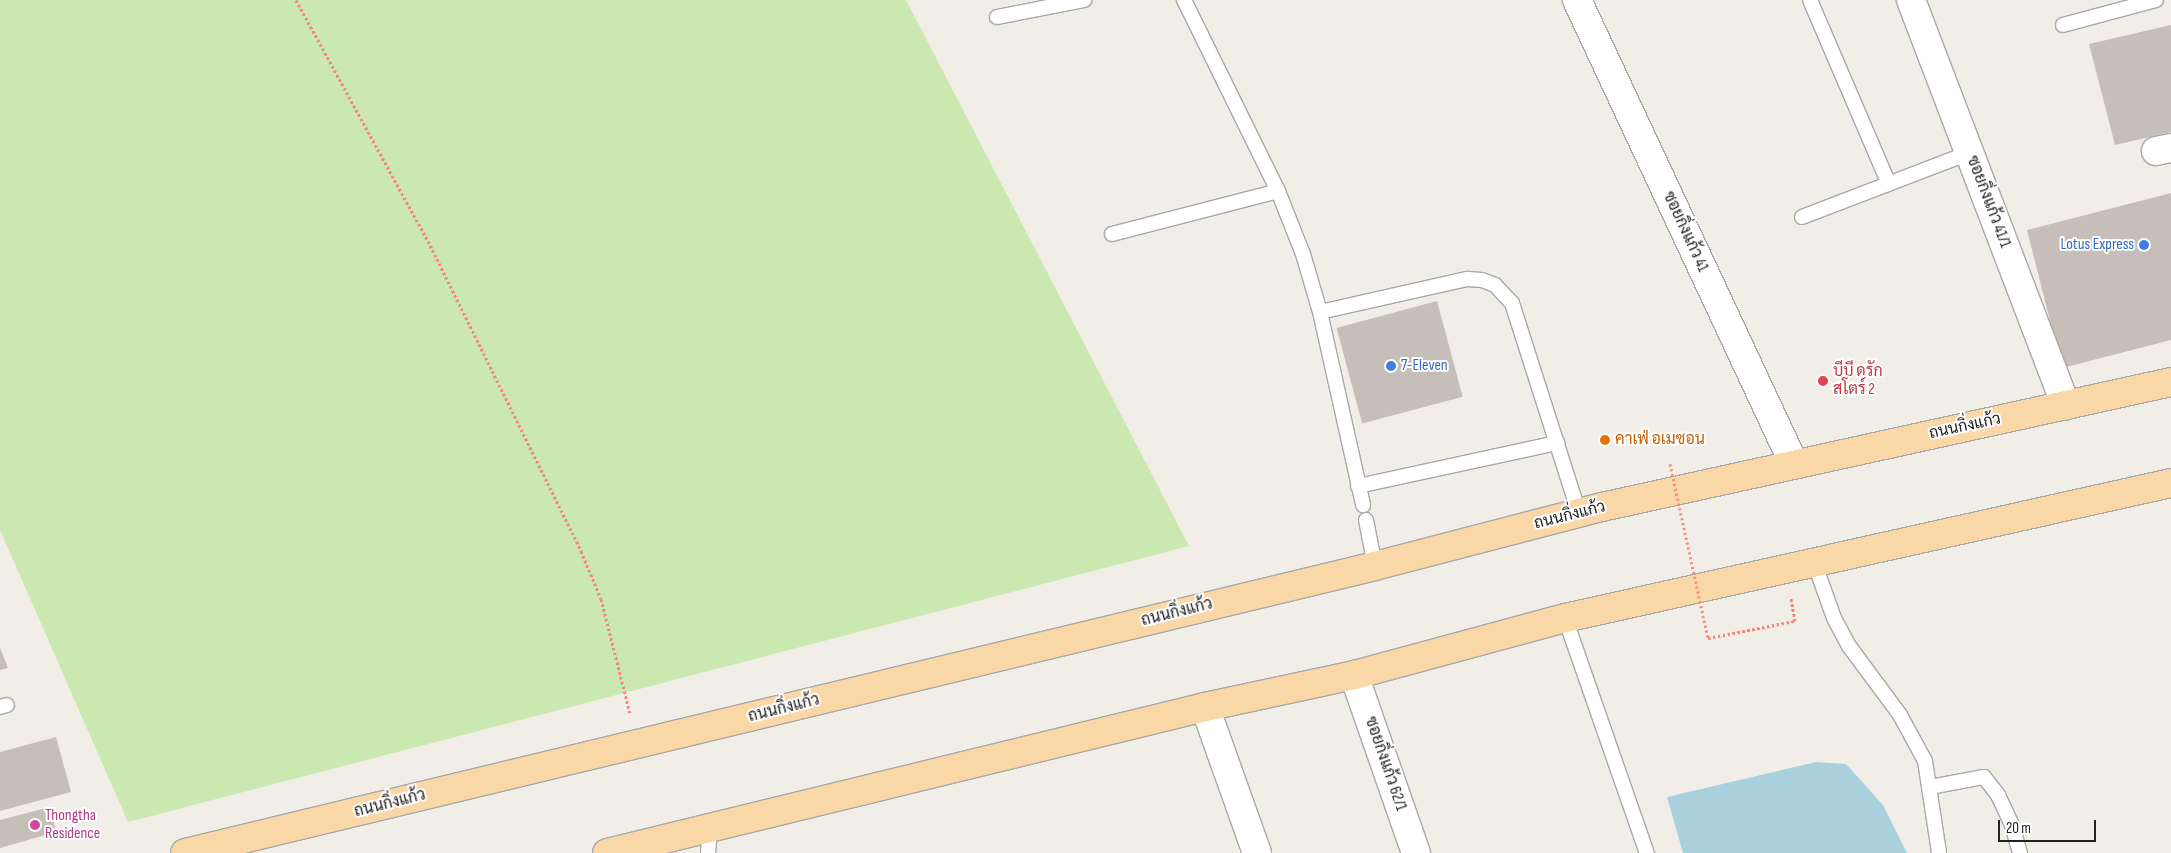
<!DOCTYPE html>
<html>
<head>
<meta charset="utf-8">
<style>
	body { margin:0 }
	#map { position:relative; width:2171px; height:853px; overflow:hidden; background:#f1eee8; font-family:"Sofia Sans Condensed",Sarabun,sans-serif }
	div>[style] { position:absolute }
	.grass>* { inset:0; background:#cbe8b1 }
	.water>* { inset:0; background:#abd0dd }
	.building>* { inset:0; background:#c6beb8; transform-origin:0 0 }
	.path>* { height:3px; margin-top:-1.5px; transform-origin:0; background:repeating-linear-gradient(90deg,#f58676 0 2.5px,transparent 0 5px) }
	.roads { filter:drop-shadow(1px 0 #a8a8a8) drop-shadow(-1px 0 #a8a8a8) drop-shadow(0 1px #a8a8a8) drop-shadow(0 -1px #a8a8a8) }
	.service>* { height:14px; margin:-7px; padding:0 7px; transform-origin:7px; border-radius:7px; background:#fff }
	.minor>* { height:28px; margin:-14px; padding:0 14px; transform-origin:14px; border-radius:14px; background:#fff }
	.primary>* { height:28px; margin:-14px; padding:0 14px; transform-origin:14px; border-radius:14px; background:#f9d7a6 }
	.path-bridge>* { height:3px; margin-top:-1.5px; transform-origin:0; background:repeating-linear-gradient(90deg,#f58676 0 2.5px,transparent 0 5px) }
	.dots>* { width:14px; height:14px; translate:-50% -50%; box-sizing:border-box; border:2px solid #fff; border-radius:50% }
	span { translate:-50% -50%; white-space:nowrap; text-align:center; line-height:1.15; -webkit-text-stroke:4px #fff; paint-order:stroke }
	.street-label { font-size:16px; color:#212121 }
	.shop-label { font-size:16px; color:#366cbe }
	.right { translate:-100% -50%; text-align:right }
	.left { translate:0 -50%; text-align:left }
	.health-label { font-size:16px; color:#be3a42 }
	.food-label { font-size:16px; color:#c56008 }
	.hotel-label { font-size:16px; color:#b23c85 }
	.scale { position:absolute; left:1998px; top:820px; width:98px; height:22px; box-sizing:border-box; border:2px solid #212121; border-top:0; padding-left:6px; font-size:15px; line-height:18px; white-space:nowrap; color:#212121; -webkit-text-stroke:4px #fff; paint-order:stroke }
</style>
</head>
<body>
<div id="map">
	<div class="grass">
		<div style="clip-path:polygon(0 0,906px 0,1189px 546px,128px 822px,0 530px)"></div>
	</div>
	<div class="water">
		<div style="clip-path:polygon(1816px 762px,1846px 764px,1883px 805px,1907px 853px,1683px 853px,1667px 797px)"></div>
	</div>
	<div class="building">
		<div style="clip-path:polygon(2171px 25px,2171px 132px,2115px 145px,2089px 44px)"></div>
		<div style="clip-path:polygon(2171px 193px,2171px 340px,2062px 368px,2027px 230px)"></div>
		<div style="left:1437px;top:301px;width:99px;height:104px;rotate:75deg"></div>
		<div style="clip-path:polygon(0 648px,8px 668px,0 670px)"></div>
		<div style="clip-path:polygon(56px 737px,71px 792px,0 811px,0 752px)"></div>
		<div style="clip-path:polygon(50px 807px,56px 832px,0 848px,0 820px)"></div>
	</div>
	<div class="path">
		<div style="left:296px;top:0;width:275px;rotate:61.3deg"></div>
		<div style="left:428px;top:241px;width:346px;rotate:63.7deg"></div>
		<div style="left:581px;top:551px;width:52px;rotate:67.4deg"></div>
		<div style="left:601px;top:599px;width:119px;rotate:75.8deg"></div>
		<div style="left:1708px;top:638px;width:89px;rotate:-11.1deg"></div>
		<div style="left:1795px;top:621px;width:23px;rotate:-100deg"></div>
	</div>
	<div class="roads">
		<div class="service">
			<div style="left:1184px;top:0;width:213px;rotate:63.8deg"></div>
			<div style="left:1278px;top:191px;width:68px;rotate:68.4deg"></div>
			<div style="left:1303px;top:254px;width:60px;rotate:73.7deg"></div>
			<div style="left:1320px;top:312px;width:198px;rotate:77.4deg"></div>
			<div style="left:1810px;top:0;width:200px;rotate:66.8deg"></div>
			<div style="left:997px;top:17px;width:89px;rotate:-11.1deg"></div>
			<div style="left:2063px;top:25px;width:96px;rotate:-15deg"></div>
			<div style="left:1802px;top:217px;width:179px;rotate:-21deg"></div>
			<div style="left:1112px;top:234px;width:171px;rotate:-14.5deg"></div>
			<div style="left:1320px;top:312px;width:151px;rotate:-12.7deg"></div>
			<div style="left:1467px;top:279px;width:15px;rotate:4deg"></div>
			<div style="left:1482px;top:280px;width:14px;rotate:21deg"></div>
			<div style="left:1495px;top:285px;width:25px;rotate:47deg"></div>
			<div style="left:1512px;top:303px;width:220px;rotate:72.3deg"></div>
			<div style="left:1358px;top:486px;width:204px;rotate:-12.2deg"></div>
			<div style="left:1366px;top:520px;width:47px;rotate:78.9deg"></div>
			<div style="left:1814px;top:562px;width:59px;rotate:70.3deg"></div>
			<div style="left:1834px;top:618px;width:32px;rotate:62deg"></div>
			<div style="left:1849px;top:646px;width:86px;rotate:53.5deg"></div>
			<div style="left:1900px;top:715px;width:52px;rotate:61.5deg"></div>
			<div style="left:1925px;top:761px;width:93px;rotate:81.3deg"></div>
			<div style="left:1565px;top:618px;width:249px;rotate:70.8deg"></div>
			<div style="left:0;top:707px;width:7px;rotate:-16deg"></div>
			<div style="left:1930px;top:787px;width:55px;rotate:-10.5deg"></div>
			<div style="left:1984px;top:777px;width:23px;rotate:52deg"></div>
			<div style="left:1998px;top:795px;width:33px;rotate:65deg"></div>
			<div style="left:2012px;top:825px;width:29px;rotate:74deg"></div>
			<div style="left:708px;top:853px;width:25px;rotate:-85deg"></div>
		</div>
		<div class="minor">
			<div style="left:1577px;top:0;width:512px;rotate:64.94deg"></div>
			<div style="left:1911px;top:0;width:434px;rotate:69.1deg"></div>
			<div style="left:2156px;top:151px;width:15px;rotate:-11deg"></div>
			<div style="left:1354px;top:675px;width:188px;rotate:70.8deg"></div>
			<div style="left:1205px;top:707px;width:155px;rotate:70.4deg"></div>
		</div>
		<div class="primary">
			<div style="left:185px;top:853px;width:1224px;rotate:-13.56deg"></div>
			<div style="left:1375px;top:566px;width:235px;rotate:-14.6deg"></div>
			<div style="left:1602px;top:507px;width:583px;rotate:-12.39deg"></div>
			<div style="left:607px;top:853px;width:616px;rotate:-13.72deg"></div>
			<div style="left:1205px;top:707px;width:152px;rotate:-12.1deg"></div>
			<div style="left:1354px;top:675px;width:219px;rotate:-15.1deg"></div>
			<div style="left:1565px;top:618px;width:621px;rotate:-12.56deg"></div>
		</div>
	</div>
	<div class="path-bridge">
		<div style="left:1670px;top:464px;width:178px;rotate:77.7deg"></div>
	</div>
	<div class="dots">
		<div style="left:2144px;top:245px;background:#3f7fe0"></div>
		<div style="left:1391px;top:366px;background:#3f7fe0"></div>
		<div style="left:1823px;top:381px;background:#e0444e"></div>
		<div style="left:1605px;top:440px;background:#e8710a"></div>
		<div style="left:35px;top:825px;background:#d1479c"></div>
	</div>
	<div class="street-label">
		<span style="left:1988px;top:202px;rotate:69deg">ซอยกิ่งแก้ว 41/1</span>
		<span style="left:1685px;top:232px;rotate:65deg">ซอยกิ่งแก้ว 41</span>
		<span style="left:1965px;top:427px;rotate:-12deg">ถนนกิ่งแก้ว</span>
		<span style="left:1570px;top:516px;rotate:-14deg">ถนนกิ่งแก้ว</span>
		<span style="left:1177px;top:613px;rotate:-14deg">ถนนกิ่งแก้ว</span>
		<span style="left:784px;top:709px;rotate:-14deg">ถนนกิ่งแก้ว</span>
		<span style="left:1385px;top:764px;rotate:71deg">ซอยกิ่งแก้ว 62/1</span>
		<span style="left:390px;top:804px;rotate:-14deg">ถนนกิ่งแก้ว</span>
	</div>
	<div class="shop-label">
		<span class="right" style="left:2134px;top:245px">Lotus Express</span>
		<span class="left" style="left:1401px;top:366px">7-Eleven</span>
	</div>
	<div class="health-label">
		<span class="left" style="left:1833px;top:381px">บีบี ดรัก<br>สโตร์ 2</span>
	</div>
	<div class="food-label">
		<span class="left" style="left:1615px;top:440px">คาเฟ่ อเมซอน</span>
	</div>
	<div class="hotel-label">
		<span class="left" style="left:45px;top:825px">Thongtha<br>Residence</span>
	</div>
	<div class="scale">20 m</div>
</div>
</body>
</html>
